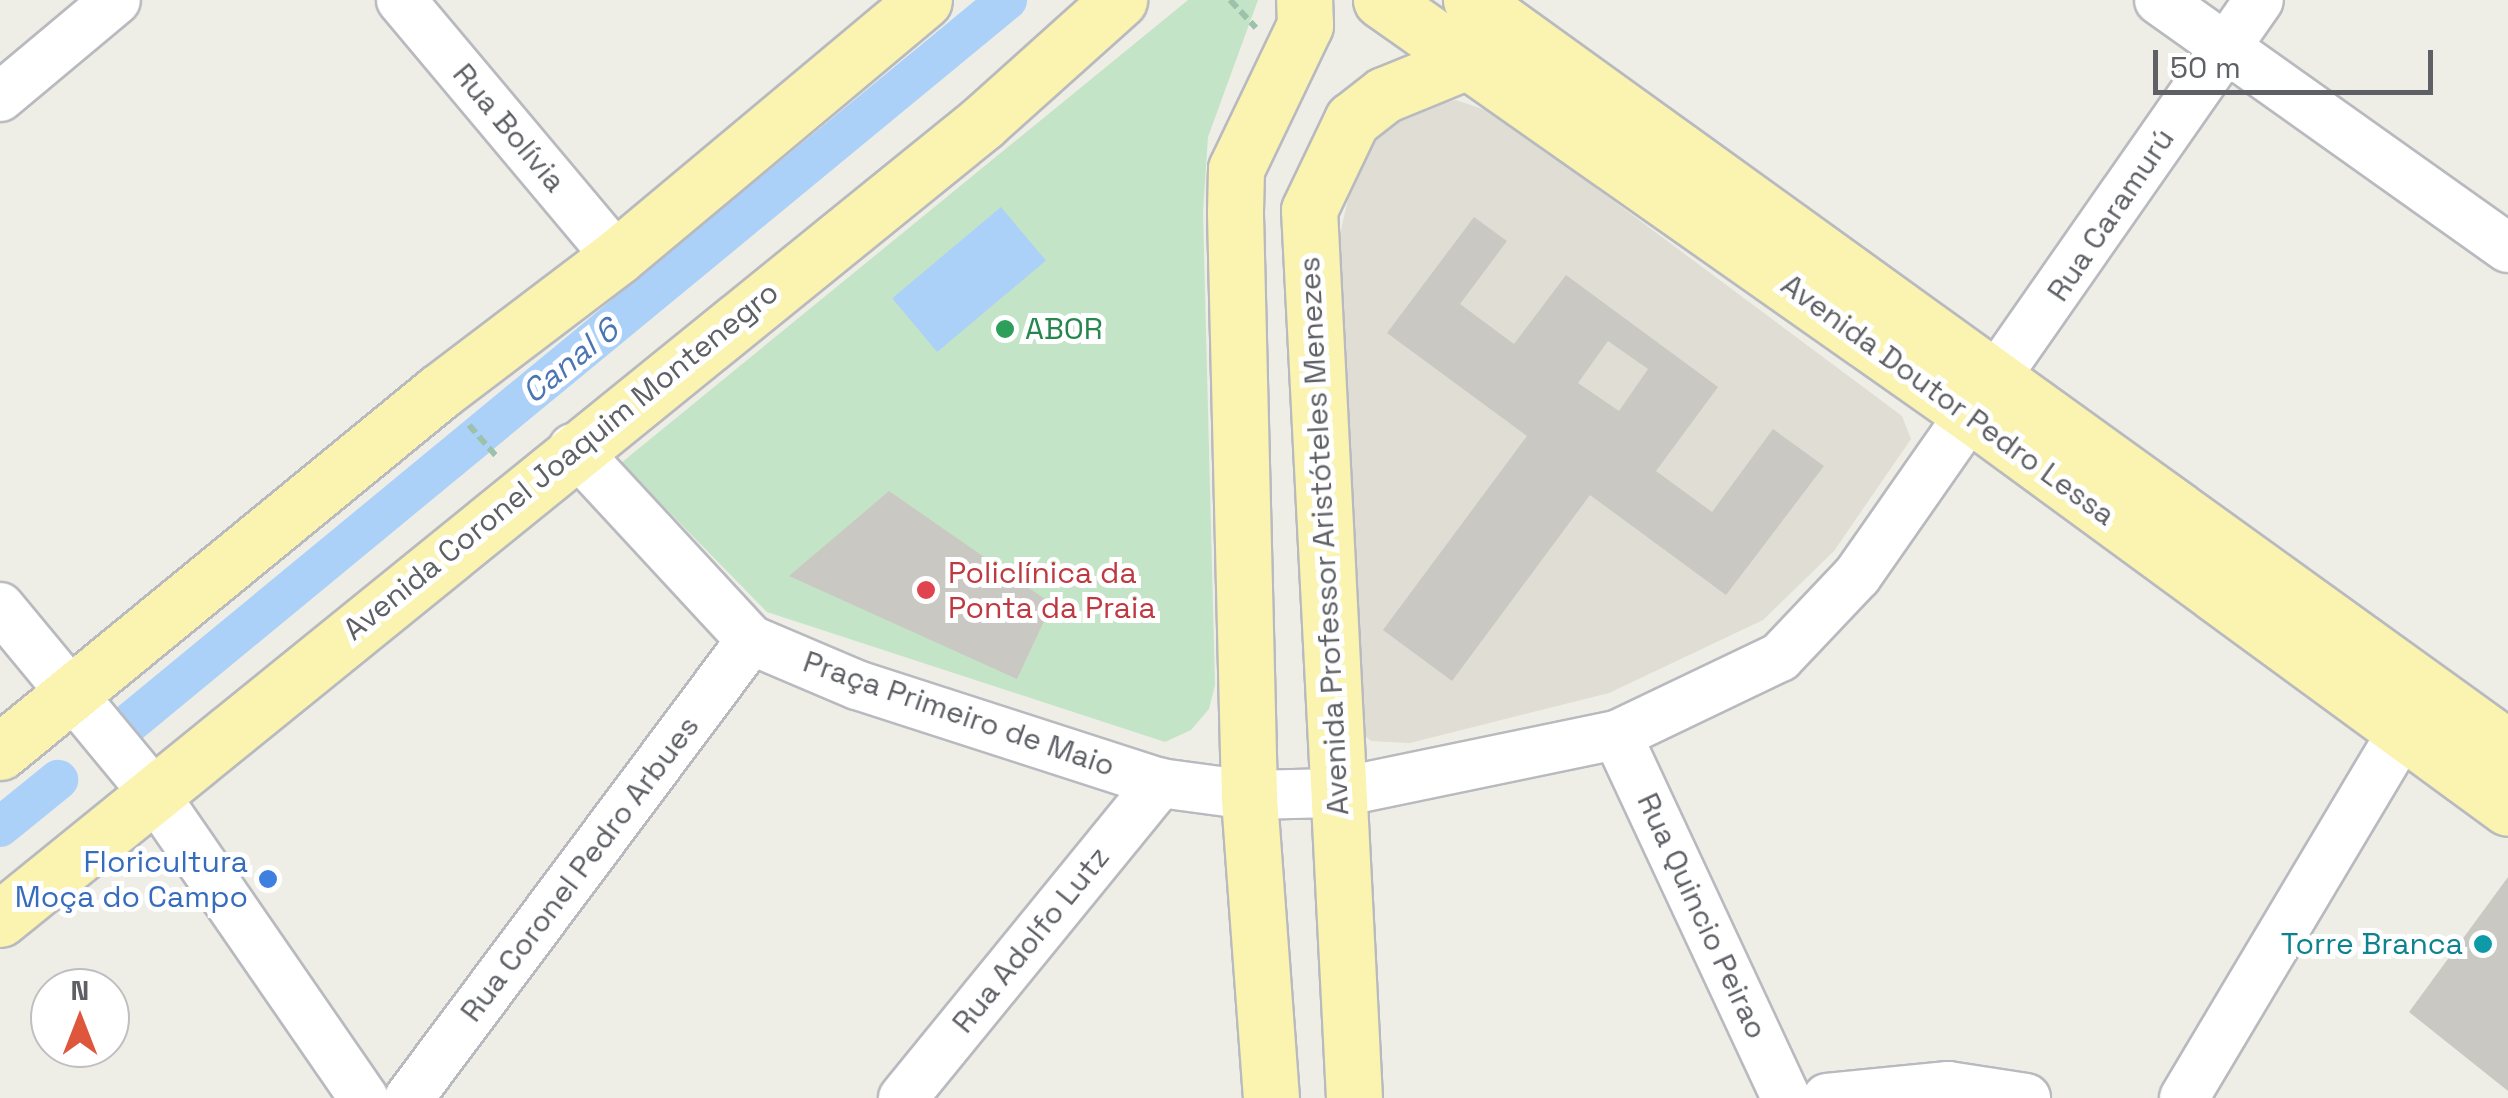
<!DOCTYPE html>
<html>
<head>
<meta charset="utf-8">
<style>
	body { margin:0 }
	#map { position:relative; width:2508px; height:1098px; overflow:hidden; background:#efeee6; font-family:"Space Grotesk",sans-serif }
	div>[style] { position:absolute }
	.education>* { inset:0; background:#dfddd4 }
	.green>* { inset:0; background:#c4e4c7 }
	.water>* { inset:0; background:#abd1f9; transform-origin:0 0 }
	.canal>* { height:40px; margin:-20px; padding:0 20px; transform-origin:20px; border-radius:20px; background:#abd1f9 }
	.building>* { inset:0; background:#cac8c2 }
	.path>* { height:6px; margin-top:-3px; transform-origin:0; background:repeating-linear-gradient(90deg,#9cc2ab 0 10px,transparent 0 15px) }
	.roads { filter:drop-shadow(2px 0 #b8babf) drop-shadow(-2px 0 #b8babf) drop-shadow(0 2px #b8babf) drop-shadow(0 -2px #b8babf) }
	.minor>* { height:48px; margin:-24px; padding:0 24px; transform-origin:24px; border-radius:24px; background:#fff }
	.major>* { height:55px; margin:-27.5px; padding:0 27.5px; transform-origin:27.5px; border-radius:27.5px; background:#faf4b0 }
	.dots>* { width:28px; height:28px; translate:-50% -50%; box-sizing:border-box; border:5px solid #fff; border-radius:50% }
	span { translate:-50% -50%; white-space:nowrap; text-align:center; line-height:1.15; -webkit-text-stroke:10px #fff; paint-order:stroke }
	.street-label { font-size:30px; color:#5e6065 }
	.leisure-label { font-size:30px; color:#27864d }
	.left { translate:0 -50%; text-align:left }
	.health-label { font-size:30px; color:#be3a42 }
	.shop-label { font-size:30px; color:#366cbe }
	.right { translate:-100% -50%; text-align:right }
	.culture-label { font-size:30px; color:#0d838f }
	.water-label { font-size:32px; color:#4c76b3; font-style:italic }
	.north { position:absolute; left:30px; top:968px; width:100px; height:100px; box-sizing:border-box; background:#fff; border:2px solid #bfbfc1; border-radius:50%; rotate:0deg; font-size:28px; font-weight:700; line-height:40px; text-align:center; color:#5e6065 }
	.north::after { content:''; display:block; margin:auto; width:35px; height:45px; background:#de573d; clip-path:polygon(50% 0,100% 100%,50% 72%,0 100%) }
	.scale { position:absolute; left:2153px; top:50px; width:280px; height:45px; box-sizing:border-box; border:5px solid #5e6065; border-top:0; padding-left:12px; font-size:30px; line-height:35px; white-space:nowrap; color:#5e6065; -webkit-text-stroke:8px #fff; paint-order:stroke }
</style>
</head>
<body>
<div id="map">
	<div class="education">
		<div style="clip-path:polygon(1456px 100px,1497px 114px,1902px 416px,1911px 439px,1834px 551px,1763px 620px,1609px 693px,1410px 743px,1371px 741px,1352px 724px,1340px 234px,1355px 169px,1378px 138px,1413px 110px)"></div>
	</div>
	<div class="green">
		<div style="clip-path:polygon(1188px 0,1258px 0,1208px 137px,1203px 212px,1215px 685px,1209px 709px,1191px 730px,1165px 742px,767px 612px,621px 463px)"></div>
	</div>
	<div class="water">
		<div style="left:1001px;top:207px;width:70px;height:142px;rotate:50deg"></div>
	</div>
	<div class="canal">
		<div style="left:132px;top:721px;width:1134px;rotate:-39.49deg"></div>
		<div style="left:0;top:827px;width:75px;rotate:-39deg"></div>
	</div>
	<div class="building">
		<div style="clip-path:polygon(evenodd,1474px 217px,1507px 241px,1460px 304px,1514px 344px,1566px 275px,1718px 387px,1656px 471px,1712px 512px,1773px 429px,1824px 466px,1726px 595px,1590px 495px,1452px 681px,1383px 630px,1527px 436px,1387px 333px,1474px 217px,1608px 341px,1648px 369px,1619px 411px,1578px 383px,1608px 341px)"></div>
		<div style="clip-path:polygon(889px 491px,1052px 604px,1017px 679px,789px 576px)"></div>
		<div style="clip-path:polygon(2508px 877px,2508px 1091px,2409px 1012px)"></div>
	</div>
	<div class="path">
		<div style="left:1230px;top:0;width:38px;rotate:47deg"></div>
		<div style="left:469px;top:425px;width:43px;rotate:48.8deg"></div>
	</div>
	<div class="roads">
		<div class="minor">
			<div style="left:401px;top:0;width:336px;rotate:50deg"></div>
			<div style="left:2159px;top:0;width:428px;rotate:35.4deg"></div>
			<div style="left:0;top:97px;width:151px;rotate:-39.9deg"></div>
			<div style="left:573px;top:448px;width:262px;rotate:47.2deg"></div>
			<div style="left:751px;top:640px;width:115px;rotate:23deg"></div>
			<div style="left:857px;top:685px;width:318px;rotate:17.9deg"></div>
			<div style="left:1160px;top:783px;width:90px;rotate:7.7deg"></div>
			<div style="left:1249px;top:795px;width:87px;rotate:-1.3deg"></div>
			<div style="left:1336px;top:793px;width:287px;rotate:-11.7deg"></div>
			<div style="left:1617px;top:735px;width:181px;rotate:-25.6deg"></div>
			<div style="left:1780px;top:657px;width:112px;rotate:-46.5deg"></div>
			<div style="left:1857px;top:576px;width:702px;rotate:-55.09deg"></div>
			<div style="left:0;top:607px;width:239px;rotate:50.4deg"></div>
			<div style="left:152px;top:791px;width:373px;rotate:55.4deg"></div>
			<div style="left:1617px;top:735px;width:400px;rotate:65deg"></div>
			<div style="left:409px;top:1098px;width:572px;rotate:-53.25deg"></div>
			<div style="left:903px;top:1098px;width:407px;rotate:-50.8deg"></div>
			<div style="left:1827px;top:1098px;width:122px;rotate:-5.7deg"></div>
			<div style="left:1948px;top:1086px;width:79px;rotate:8.7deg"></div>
			<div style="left:2184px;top:1098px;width:427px;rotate:-59.2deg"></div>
		</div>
		<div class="major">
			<div style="left:1381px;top:0;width:724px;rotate:35.1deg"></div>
			<div style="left:1973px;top:416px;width:663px;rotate:36.23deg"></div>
			<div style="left:1471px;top:0;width:1279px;rotate:35.8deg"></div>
			<div style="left:0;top:752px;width:568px;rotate:-39.35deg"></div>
			<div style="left:439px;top:392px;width:223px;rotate:-37.2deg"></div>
			<div style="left:617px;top:257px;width:400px;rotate:-39.9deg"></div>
			<div style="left:0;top:919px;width:1266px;rotate:-39.03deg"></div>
			<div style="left:983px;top:122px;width:183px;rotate:-41.9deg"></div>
			<div style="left:1271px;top:1098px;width:304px;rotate:-94.2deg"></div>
			<div style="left:1249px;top:795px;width:583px;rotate:-91.38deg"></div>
			<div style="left:1235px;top:212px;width:43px;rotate:-88.7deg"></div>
			<div style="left:1236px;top:169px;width:160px;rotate:-64.4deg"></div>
			<div style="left:1305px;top:25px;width:25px;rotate:-92deg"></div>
			<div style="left:1354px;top:1098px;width:889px;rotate:-92.9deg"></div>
			<div style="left:1309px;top:210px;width:100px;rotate:-64.5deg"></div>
			<div style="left:1352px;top:120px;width:41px;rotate:-38deg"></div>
			<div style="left:1384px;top:95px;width:95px;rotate:-22.2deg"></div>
		</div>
	</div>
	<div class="dots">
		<div style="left:1005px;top:329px;background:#2e9e5b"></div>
		<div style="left:926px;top:590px;background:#e0444e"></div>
		<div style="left:268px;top:879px;background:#3f7fe0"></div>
		<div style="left:2483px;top:944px;background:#0f9aa8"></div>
	</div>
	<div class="street-label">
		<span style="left:509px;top:128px;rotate:50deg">Rua Bolívia</span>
		<span style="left:2111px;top:215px;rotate:-56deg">Rua Caramurú</span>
		<span style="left:1948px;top:400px;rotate:36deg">Avenida Doutor Pedro Lessa</span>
		<span style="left:561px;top:461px;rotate:-39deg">Avenida Coronel Joaquim Montenegro</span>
		<span style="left:1324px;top:536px;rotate:-93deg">Avenida Professor Aristóteles Menezes</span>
		<span style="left:959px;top:714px;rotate:19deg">Praça Primeiro de Maio</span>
		<span style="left:580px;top:869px;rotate:-53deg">Rua Coronel Pedro Arbues</span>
		<span style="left:1702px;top:916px;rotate:65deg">Rua Quincio Peirao</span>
		<span style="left:1031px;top:940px;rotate:-51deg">Rua Adolfo Lutz</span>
	</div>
	<div class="leisure-label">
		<span class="left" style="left:1025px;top:329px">ABOR</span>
	</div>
	<div class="health-label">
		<span class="left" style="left:948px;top:590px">Policlínica da<br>Ponta da Praia</span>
	</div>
	<div class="shop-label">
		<span class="right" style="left:248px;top:879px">Floricultura<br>Moça do Campo</span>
	</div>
	<div class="culture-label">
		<span class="right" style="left:2463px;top:944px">Torre Branca</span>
	</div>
	<div class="water-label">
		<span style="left:570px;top:361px;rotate:-39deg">Canal 6</span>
	</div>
	<div class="north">N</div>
	<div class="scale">50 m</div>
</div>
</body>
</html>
